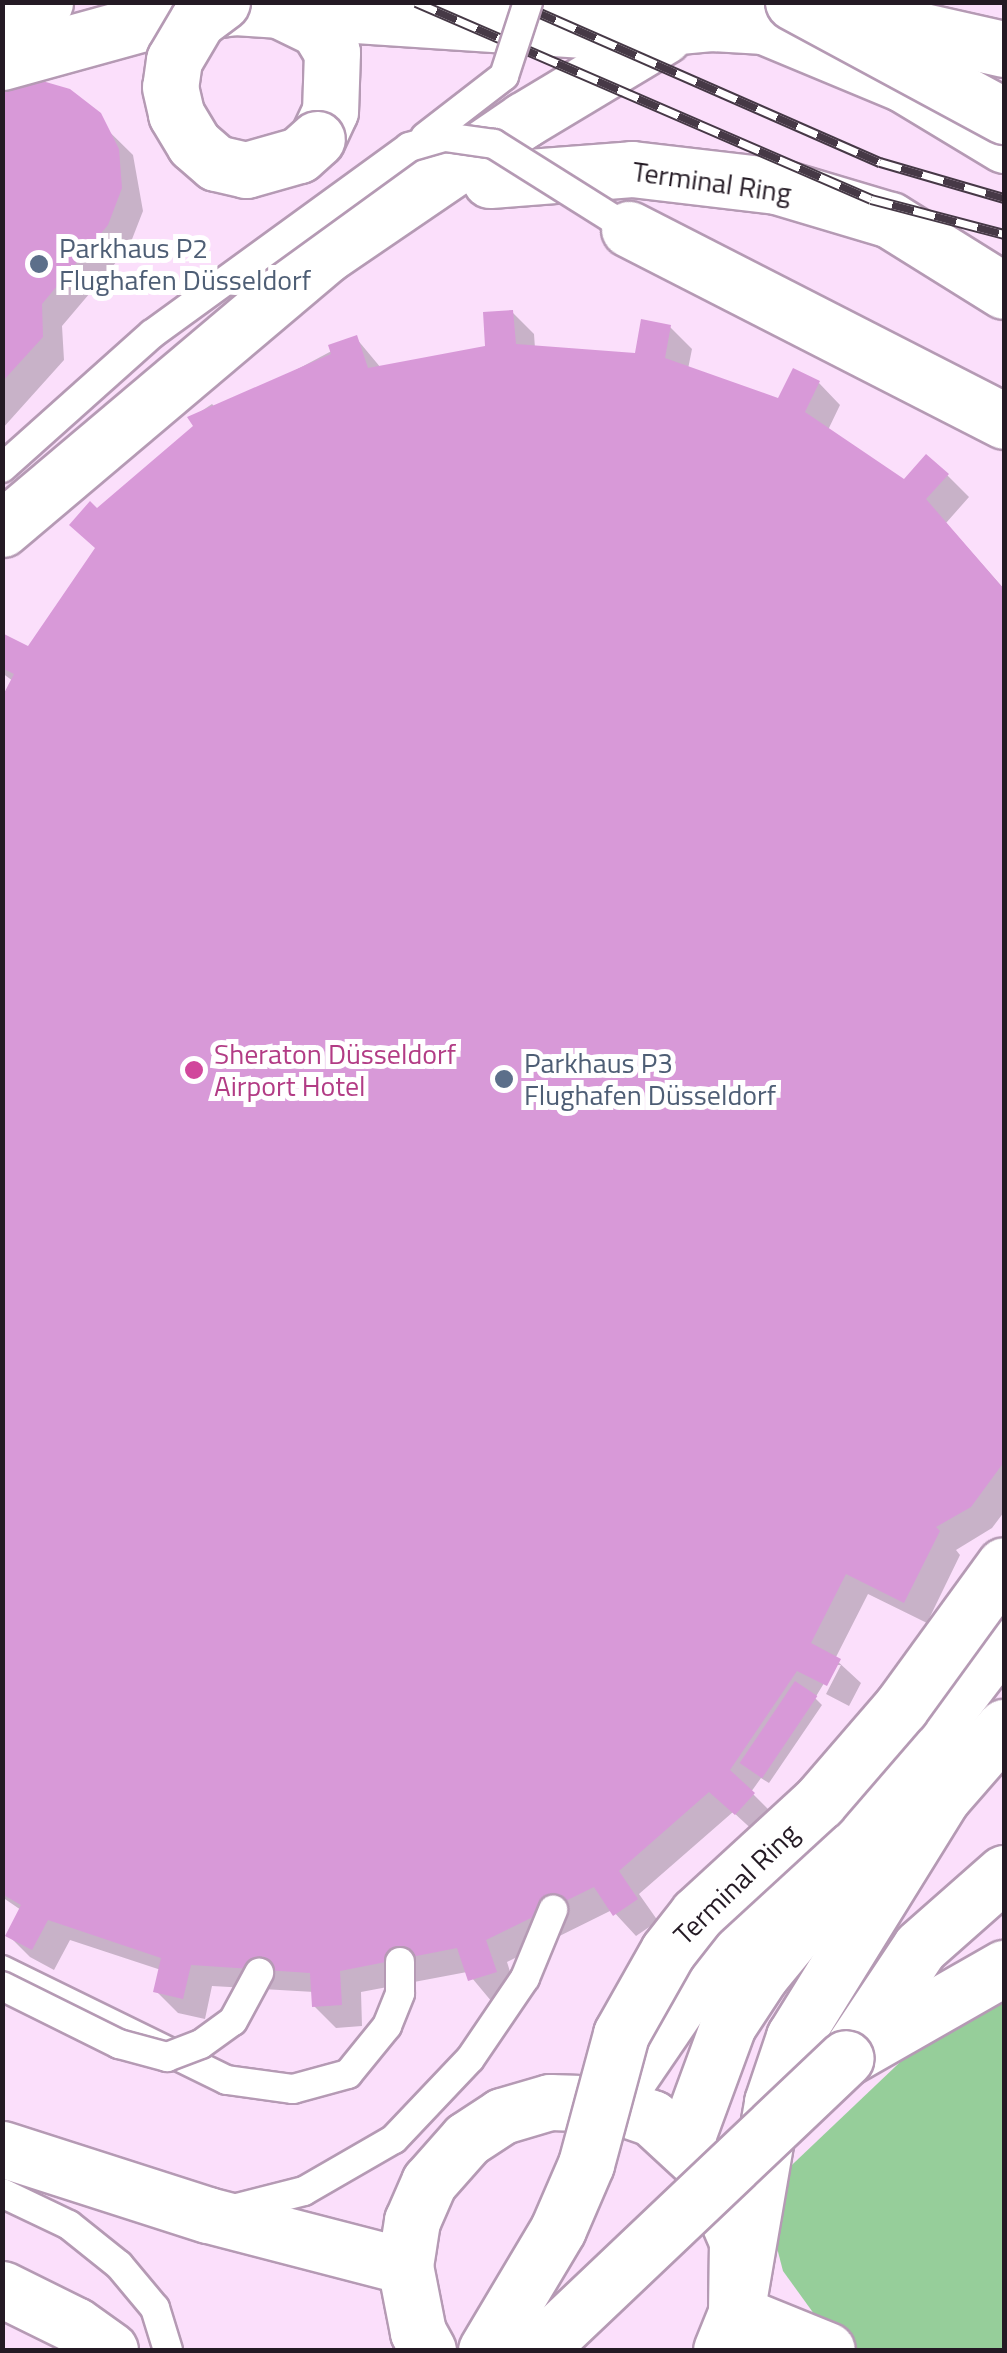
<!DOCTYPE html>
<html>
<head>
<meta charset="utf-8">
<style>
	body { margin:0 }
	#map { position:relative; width:1007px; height:2353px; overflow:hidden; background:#fbdffb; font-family:"Titillium Web",sans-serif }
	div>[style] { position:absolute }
	.green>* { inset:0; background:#96ce9a }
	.shadow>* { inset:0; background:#0003 }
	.building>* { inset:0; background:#d899d8; transform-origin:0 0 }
	.roads { filter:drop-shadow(2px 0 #b59ab4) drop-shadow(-2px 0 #b59ab4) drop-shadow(0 2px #b59ab4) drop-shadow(0 -2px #b59ab4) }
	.service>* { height:28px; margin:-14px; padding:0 14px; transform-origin:14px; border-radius:14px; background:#fff }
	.minor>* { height:55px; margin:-27.5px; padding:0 27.5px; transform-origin:27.5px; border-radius:27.5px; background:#fff }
	.motorway>* { height:55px; margin:-27.5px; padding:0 27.5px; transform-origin:27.5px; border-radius:27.5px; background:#fff }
	.rail>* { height:11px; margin-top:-5.5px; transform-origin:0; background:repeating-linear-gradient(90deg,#fff 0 22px,#463946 0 44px); box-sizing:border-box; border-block:2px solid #463946 }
	.bridges { filter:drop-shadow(2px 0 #b59ab4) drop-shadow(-2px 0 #b59ab4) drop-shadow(0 2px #b59ab4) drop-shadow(0 -2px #b59ab4) }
	.service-bridge>* { height:28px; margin:-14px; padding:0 14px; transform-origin:14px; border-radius:14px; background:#fff }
	.minor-bridge>* { height:55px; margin:-27.5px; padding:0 27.5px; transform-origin:27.5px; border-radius:27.5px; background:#fff }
	.dots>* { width:28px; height:28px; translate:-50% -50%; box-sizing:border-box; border:5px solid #fff; border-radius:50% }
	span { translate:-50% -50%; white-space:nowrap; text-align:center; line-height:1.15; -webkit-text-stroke:10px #fff; paint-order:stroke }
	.street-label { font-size:28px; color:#241a24 }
	.service-label { font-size:28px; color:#4e5e75 }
	.left { translate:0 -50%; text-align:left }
	.hotel-label { font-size:28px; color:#b23c85 }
	.frame { position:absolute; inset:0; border:5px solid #241a24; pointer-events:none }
</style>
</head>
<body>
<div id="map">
	<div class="green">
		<div style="clip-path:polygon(1004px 1999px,1004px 2350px,859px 2350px,817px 2318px,783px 2271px,771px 2225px,775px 2181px,916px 2047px)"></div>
	</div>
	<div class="shadow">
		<div style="clip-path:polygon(2px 86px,68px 91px,133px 155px,143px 211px,129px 247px,62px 326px,64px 360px,2px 429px)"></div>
		<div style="clip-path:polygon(512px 312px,534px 334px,535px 348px,637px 355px,670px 327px,692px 349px,688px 369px,779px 401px,819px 383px,840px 405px,828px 430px,904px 483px,947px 475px,969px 497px,946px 523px,1004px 589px,1004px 1512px,992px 1528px,956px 1550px,960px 1555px,927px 1623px,868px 1594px,835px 1659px,861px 1683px,849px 1706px,826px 1694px,841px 1665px,835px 1665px,815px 1698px,822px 1705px,769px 1783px,761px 1778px,751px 1792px,775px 1816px,758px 1835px,733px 1812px,639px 1894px,658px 1921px,636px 1936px,612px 1910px,507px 1962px,517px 1994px,492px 2002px,467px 1972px,361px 1992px,362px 2026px,336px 2028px,314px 2006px,314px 1992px,212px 1986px,205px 2019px,178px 2013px,156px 1991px,161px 1970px,70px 1940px,54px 1970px,30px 1957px,8px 1935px,21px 1910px,2px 1897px,2px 702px,13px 681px,2px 673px,2px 636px,29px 649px,98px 549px,97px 511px,196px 426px,191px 418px,212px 404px,219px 411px,356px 338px,381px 368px,488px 348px)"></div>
	</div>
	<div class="building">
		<div style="clip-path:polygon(32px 78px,70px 89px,101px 113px,119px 149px,122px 188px,108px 225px,42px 304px,43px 337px,2px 382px,2px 82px)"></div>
		<div style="clip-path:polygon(513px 310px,516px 344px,635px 353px,641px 319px,671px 325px,665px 358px,778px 398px,793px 368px,820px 381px,805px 412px,904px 479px,926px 454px,949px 474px,926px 499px,1004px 589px,1004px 1462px,971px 1507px,936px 1527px,940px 1531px,904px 1603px,846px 1574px,811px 1643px,841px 1659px,827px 1686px,797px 1671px,730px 1770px,755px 1793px,735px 1815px,709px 1792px,619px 1871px,638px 1899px,613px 1916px,594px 1887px,486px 1940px,497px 1972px,468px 1981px,457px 1948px,340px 1971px,342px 2005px,312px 2007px,310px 1973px,191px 1965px,183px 1999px,153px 1992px,161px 1958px,48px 1920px,32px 1950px,5px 1936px,21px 1905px,2px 1894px,2px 697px,14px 674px,2px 668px,2px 633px,28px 646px,95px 548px,69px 525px,90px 501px,97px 508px,193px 426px,187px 417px,331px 354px,328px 345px,357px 335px,368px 368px,485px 346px,483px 312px)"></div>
		<div style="left:795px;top:1681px;width:27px;height:99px;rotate:34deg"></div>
	</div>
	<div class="roads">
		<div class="service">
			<div style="left:2px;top:1970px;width:250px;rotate:26.1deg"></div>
			<div style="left:227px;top:2080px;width:67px;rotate:7.8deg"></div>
			<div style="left:293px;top:2089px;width:57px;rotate:-15.3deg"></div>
			<div style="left:348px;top:2074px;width:62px;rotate:-50.9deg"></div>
			<div style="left:387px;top:2026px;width:35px;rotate:-68deg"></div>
			<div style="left:400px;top:1993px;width:31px;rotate:-90deg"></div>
			<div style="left:2px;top:2193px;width:74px;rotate:25.5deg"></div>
			<div style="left:69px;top:2225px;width:64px;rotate:38.7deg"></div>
			<div style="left:119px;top:2265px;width:56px;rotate:50.1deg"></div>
			<div style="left:155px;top:2308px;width:44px;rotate:72.8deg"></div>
			<div style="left:229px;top:2210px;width:77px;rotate:-14.2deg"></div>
			<div style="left:304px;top:2191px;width:104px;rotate:-30deg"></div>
			<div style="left:394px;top:2139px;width:110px;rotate:-46.5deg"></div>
			<div style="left:470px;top:2059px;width:98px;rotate:-55.8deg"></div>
			<div style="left:525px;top:1978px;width:74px;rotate:-67.6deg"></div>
		</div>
		<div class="minor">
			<div style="left:279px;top:10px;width:43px;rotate:26deg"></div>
			<div style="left:318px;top:29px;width:27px;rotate:59deg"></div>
			<div style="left:332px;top:52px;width:59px;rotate:91.9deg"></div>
			<div style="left:330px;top:111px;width:31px;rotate:115deg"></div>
			<div style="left:2px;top:18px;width:46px;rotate:-20.4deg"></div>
			<div style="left:2px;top:62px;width:177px;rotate:-15.4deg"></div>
			<div style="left:173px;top:15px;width:63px;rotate:-7.4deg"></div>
			<div style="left:235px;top:7px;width:380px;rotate:3.8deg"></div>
			<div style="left:614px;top:32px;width:97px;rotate:-5.3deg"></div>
			<div style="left:711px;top:23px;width:53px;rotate:3.2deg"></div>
			<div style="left:764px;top:26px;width:151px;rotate:22.6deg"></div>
			<div style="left:903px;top:84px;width:118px;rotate:31.1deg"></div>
			<div style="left:490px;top:180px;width:142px;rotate:-4.4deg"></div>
			<div style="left:632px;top:169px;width:145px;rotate:6.7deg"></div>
			<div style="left:776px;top:186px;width:119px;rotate:16.6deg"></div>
			<div style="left:890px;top:220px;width:134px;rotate:31.9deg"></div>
			<div style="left:2px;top:529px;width:424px;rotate:-40.2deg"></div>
			<div style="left:326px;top:255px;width:240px;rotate:-34.3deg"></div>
			<div style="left:524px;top:120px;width:163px;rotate:-31deg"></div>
			<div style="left:846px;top:2058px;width:182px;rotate:-29.7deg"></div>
			<div style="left:611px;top:2104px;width:156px;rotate:-55.7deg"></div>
			<div style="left:699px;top:1975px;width:143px;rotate:-42.7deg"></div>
			<div style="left:804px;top:1878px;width:129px;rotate:-47.2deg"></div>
			<div style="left:892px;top:1783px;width:185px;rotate:-52.7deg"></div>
			<div style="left:2px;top:2149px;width:216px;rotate:17.8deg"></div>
			<div style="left:208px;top:2215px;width:203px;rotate:14.5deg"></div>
			<div style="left:2px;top:2289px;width:81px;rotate:26.3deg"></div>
			<div style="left:75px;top:2325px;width:43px;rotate:35.5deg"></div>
			<div style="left:736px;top:2313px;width:98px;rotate:22.1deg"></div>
			<div style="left:428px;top:2350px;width:21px;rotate:-119deg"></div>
			<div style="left:418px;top:2332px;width:67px;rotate:-101.1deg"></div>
			<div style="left:405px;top:2266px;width:46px;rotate:-81.2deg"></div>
			<div style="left:412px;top:2221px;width:43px;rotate:-66.4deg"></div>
			<div style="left:429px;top:2182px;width:57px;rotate:-48.5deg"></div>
			<div style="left:467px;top:2139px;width:42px;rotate:-33.3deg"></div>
			<div style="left:502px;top:2116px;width:50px;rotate:-16.3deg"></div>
			<div style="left:550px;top:2102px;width:61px;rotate:1.9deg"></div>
			<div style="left:611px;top:2104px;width:43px;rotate:18.9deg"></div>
			<div style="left:652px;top:2118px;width:72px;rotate:42.8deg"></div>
			<div style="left:705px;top:2167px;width:81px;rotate:66.6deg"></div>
			<div style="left:737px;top:2241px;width:72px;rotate:90.8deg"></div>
			<div style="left:736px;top:2313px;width:40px;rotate:112deg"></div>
		</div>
		<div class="motorway">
			<div style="left:846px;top:2058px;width:133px;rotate:-56.3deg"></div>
			<div style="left:920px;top:1947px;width:112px;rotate:-41.4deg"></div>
			<div style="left:685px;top:2142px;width:125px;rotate:-69.8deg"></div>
			<div style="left:728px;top:2025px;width:60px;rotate:-56.6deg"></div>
			<div style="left:761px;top:1975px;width:66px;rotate:-50.5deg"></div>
			<div style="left:803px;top:1924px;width:127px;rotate:-42.1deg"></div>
			<div style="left:739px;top:2296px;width:197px;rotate:-80.3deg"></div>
			<div style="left:772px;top:2102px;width:69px;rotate:-71.3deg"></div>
			<div style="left:794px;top:2037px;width:282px;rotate:-58.2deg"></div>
			<div style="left:943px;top:1797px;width:93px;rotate:-48.9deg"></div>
		</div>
	</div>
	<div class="rail">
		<div style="left:416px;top:2px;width:496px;rotate:23.4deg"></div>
		<div style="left:871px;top:199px;width:138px;rotate:14.7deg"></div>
		<div style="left:515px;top:2px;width:399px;rotate:23.7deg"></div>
		<div style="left:880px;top:162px;width:129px;rotate:16.2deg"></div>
	</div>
	<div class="bridges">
		<div class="service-bridge">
			<div style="left:425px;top:137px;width:100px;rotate:-37.7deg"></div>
			<div style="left:504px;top:76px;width:78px;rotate:-72deg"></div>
			<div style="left:2px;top:468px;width:201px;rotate:-41.8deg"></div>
			<div style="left:152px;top:334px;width:318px;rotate:-36deg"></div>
			<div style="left:409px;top:147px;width:37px;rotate:-16deg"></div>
			<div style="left:445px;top:137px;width:49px;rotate:8.1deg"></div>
			<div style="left:494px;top:144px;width:160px;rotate:32.2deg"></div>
			<div style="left:2px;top:1986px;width:131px;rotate:26.4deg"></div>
			<div style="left:119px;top:2044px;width:50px;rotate:15.2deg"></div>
			<div style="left:167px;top:2057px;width:36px;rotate:-21deg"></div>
			<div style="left:201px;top:2044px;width:39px;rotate:-36deg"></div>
			<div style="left:233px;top:2021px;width:55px;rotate:-61.6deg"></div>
		</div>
		<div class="minor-bridge">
			<div style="left:222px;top:2px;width:31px;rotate:143deg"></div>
			<div style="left:197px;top:21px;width:45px;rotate:120.5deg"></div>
			<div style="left:174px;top:60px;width:27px;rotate:98deg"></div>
			<div style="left:170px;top:87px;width:28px;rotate:77deg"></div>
			<div style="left:176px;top:114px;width:35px;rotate:59deg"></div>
			<div style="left:194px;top:144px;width:29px;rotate:41deg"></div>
			<div style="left:216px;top:163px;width:31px;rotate:13deg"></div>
			<div style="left:246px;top:170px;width:55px;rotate:-15.8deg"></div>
			<div style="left:299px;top:155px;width:24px;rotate:-42deg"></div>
			<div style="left:793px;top:2px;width:240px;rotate:28.4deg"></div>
			<div style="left:866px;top:18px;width:141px;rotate:12.7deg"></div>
			<div style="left:629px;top:229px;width:421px;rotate:27.1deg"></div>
			<div style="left:486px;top:2350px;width:141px;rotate:-59.2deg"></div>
			<div style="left:558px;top:2229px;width:71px;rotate:-66.7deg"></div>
			<div style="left:586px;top:2164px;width:135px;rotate:-74.9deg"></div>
			<div style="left:621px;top:2034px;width:95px;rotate:-60.5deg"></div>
			<div style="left:668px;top:1951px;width:47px;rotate:-51.9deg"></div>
			<div style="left:697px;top:1914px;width:166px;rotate:-42.6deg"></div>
			<div style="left:819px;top:1802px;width:125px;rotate:-49.2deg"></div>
			<div style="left:901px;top:1707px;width:175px;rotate:-54deg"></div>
			<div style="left:538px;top:2350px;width:424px;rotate:-43.5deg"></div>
		</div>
	</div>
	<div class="dots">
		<div style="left:39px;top:264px;background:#5c6f8a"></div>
		<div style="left:194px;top:1070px;background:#d1479c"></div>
		<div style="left:504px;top:1079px;background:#5c6f8a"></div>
	</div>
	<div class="street-label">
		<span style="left:712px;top:182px;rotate:8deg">Terminal Ring</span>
		<span style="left:736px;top:1884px;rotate:-44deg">Terminal Ring</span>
	</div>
	<div class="service-label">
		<span class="left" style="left:59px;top:264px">Parkhaus P2<br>Flughafen Düsseldorf</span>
		<span class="left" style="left:524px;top:1079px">Parkhaus P3<br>Flughafen Düsseldorf</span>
	</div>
	<div class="hotel-label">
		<span class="left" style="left:214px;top:1070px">Sheraton Düsseldorf<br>Airport Hotel</span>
	</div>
	<div class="frame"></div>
</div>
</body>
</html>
